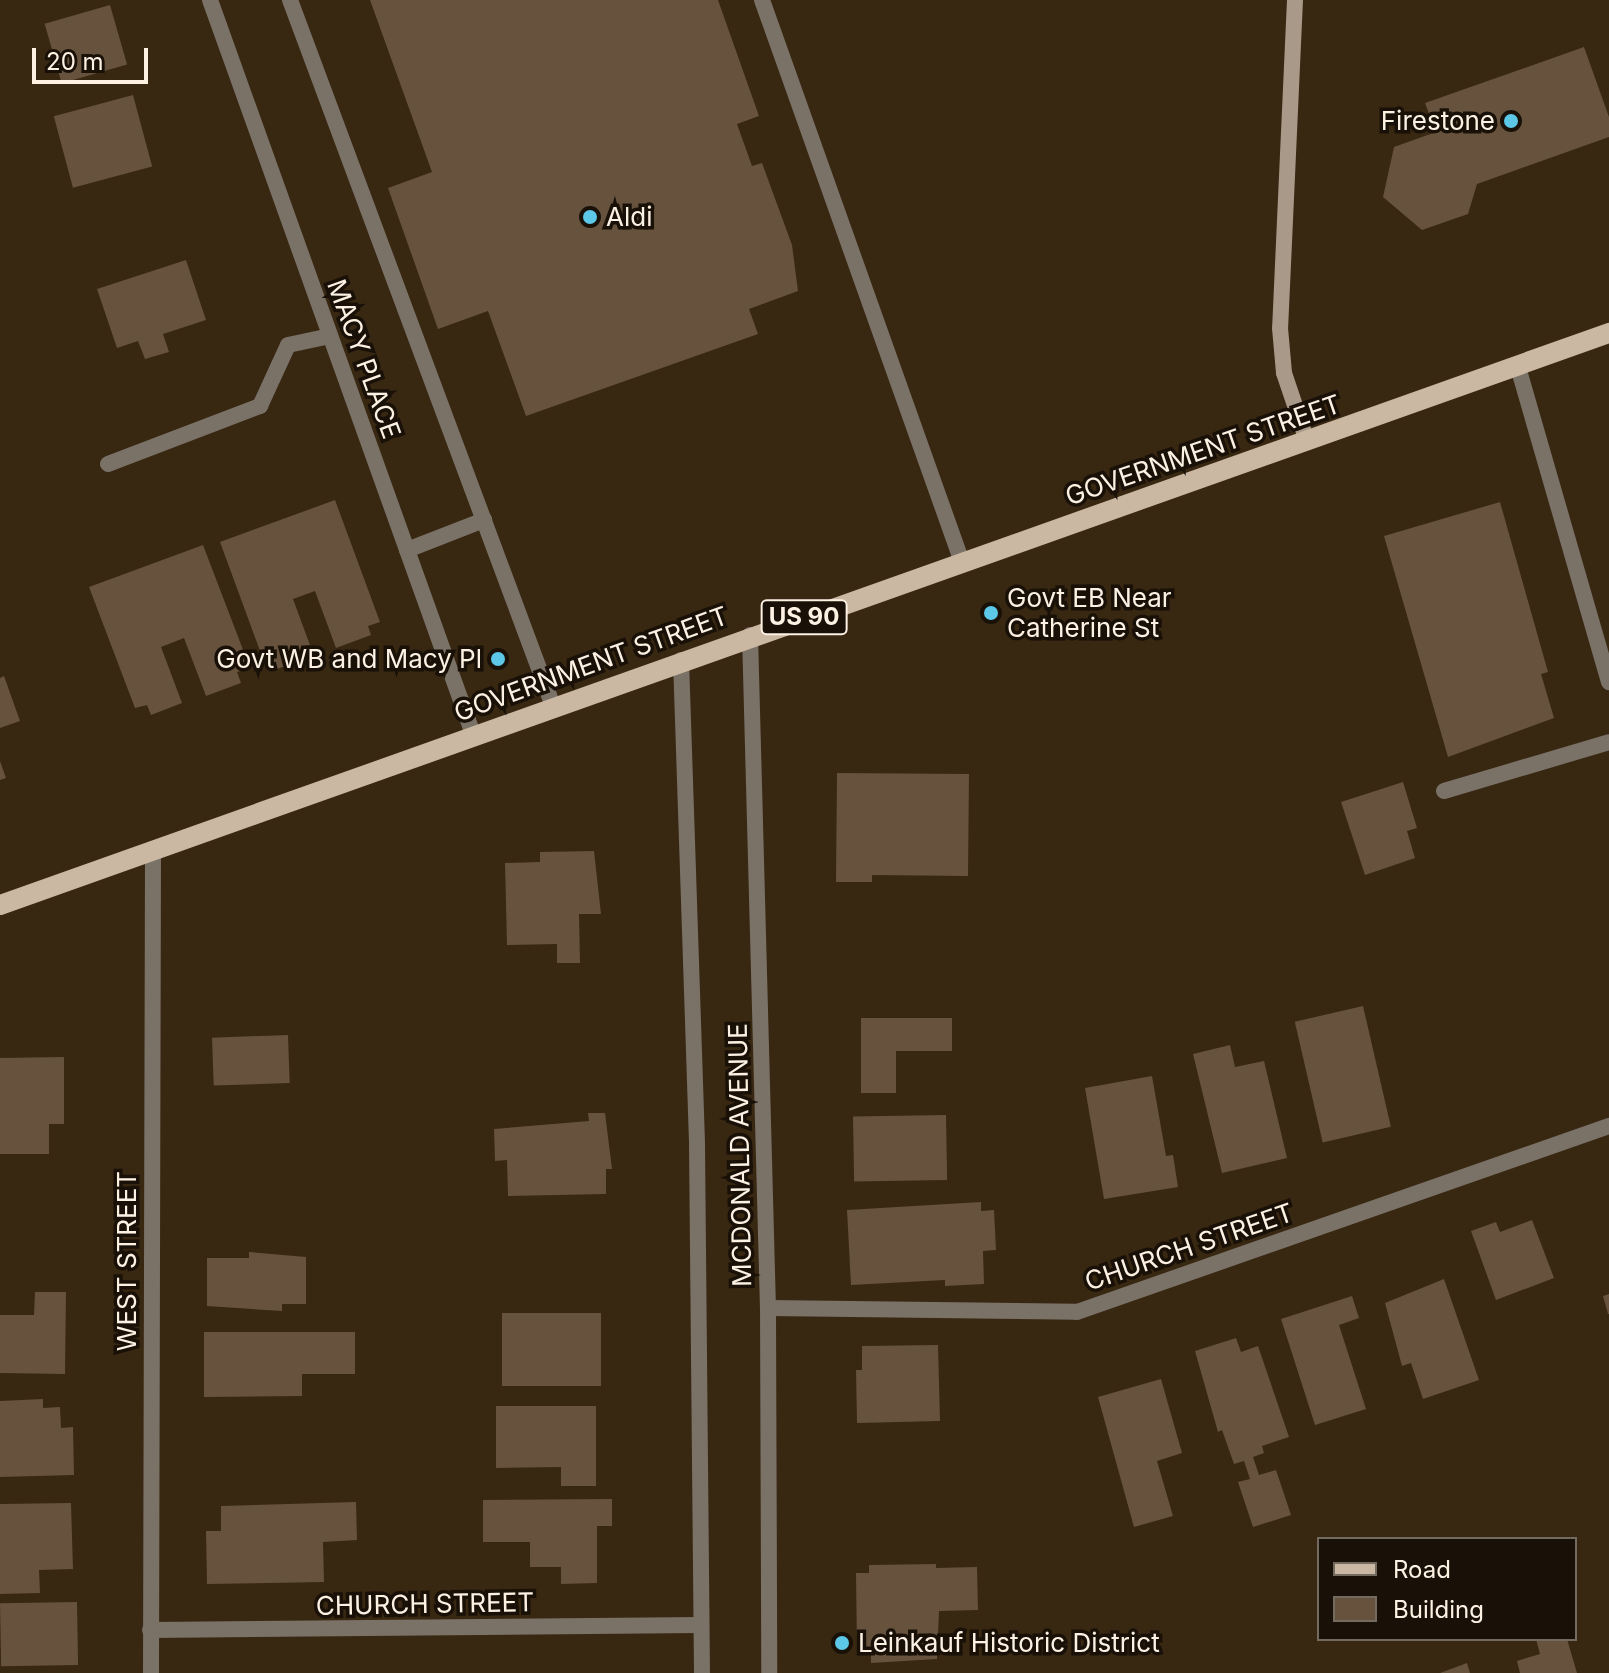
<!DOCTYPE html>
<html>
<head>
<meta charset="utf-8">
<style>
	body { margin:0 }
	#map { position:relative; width:1609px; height:1673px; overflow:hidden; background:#382711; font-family:Inter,sans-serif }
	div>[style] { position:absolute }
	.building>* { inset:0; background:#67533d; transform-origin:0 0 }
	.lane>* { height:16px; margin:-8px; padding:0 8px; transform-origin:8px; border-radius:8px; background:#7a7167 }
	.street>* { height:16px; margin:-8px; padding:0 8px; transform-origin:8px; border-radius:8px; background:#7a7167 }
	.secondary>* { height:16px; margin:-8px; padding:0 8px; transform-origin:8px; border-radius:8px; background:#a89988 }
	.primary>* { height:20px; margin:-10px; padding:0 10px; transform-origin:10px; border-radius:10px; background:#cbb8a2 }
	.dots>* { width:22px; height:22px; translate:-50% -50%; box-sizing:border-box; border:4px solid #191108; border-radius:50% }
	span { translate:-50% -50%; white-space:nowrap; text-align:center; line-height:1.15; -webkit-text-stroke:7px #191108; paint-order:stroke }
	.shield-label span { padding:2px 6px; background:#191108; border:2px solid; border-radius:6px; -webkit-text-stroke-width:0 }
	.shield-label { font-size:24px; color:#fdf1e4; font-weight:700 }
	.poi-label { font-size:26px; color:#fdf1e4 }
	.right { translate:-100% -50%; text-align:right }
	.left { translate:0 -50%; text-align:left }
	.street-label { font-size:26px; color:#fdf1e4 }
	.legend { position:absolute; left:1317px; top:1537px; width:260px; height:104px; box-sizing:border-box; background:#191108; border:2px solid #746b60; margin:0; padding:10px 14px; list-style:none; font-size:24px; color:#fdf1e4 }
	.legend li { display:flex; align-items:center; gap:16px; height:40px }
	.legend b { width:40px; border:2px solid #746b60 }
	.scale { position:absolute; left:32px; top:48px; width:116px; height:36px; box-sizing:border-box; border:4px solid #fdf1e4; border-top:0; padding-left:10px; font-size:24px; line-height:28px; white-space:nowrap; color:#fdf1e4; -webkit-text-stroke:6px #191108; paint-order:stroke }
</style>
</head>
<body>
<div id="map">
	<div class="building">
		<div style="clip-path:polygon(370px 0,718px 0,759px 116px,737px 124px,752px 166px,762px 163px,792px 245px,798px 291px,749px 309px,758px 334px,526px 416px,488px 311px,438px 329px,388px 188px,432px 172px)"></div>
		<div style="left:110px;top:5px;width:62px;height:68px;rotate:74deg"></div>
		<div style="clip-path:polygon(1584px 47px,1609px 117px,1609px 137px,1477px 184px,1468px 214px,1422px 230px,1383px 197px,1394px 147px,1436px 132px,1425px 103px)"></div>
		<div style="left:133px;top:95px;width:74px;height:82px;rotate:75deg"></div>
		<div style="clip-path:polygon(186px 260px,206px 320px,163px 334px,169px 352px,145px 359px,138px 341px,117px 348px,97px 289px)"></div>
		<div style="clip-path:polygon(335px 500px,380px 622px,368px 626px,371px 635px,336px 648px,315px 591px,293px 599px,314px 656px,277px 669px,272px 656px,263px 659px,220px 542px)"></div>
		<div style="clip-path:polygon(1500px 502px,1548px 672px,1541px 674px,1554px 718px,1448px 757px,1384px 536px)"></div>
		<div style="clip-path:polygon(203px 545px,250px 668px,237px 672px,241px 683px,206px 696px,184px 638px,161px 647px,182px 703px,151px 715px,147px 705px,135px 708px,89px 587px)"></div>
		<div style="clip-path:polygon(4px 676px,20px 721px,0 728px,0 678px)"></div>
		<div style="clip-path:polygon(0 761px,6px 778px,0 780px)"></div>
		<div style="clip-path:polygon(837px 773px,969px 774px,968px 876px,872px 875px,872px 882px,836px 882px)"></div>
		<div style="clip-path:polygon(1403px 782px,1417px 828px,1407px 831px,1415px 858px,1365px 875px,1341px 802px)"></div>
		<div style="clip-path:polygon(594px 851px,601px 914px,579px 914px,580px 963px,557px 963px,557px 944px,507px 945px,505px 863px,540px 862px,540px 852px)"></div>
		<div style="left:1363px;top:1006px;width:124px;height:70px;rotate:77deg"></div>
		<div style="clip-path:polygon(861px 1018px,952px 1018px,952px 1051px,896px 1051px,896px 1093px,861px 1093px)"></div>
		<div style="left:288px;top:1035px;width:48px;height:76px;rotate:88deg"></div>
		<div style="clip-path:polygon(1230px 1045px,1235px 1067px,1264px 1061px,1287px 1158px,1222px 1173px,1193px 1054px)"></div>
		<div style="clip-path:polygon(64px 1057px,64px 1124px,49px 1124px,49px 1154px,0 1154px,0 1058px)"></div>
		<div style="clip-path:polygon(1152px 1076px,1166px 1156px,1173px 1155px,1178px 1187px,1104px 1199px,1085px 1088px)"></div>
		<div style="clip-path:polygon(588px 1113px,605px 1113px,612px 1169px,606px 1169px,606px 1194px,508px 1196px,507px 1160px,495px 1161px,494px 1129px,589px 1121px)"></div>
		<div style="left:946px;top:1115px;width:65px;height:93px;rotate:89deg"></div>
		<div style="clip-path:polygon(981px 1202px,981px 1211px,994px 1210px,996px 1250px,983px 1251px,984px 1284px,945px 1286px,945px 1280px,851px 1285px,847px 1210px)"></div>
		<div style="clip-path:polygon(1532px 1220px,1554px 1278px,1496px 1300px,1471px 1231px,1496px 1222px,1500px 1232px)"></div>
		<div style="clip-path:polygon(249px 1252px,306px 1257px,306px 1304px,282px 1304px,282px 1311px,207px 1306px,207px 1258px,249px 1258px)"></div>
		<div style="clip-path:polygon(1444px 1279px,1479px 1380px,1423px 1399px,1411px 1363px,1402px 1366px,1385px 1303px)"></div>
		<div style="clip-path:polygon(35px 1292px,66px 1292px,65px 1374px,0 1373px,0 1315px,34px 1315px)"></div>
		<div style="clip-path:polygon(1609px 1294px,1609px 1314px,1608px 1314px,1603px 1296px)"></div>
		<div style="clip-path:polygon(1352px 1296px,1359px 1318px,1339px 1325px,1366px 1409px,1315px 1425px,1281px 1319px)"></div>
		<div style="left:601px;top:1313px;width:73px;height:99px;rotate:90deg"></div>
		<div style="clip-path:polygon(204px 1332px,355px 1332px,355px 1374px,302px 1374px,302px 1396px,204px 1397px)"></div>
		<div style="clip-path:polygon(1236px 1338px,1241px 1352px,1258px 1346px,1289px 1437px,1262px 1446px,1264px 1453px,1253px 1457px,1259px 1475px,1276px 1470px,1291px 1515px,1253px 1527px,1238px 1482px,1250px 1479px,1244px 1461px,1234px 1464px,1222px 1430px,1218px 1432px,1195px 1351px)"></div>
		<div style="clip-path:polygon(938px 1345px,940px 1421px,857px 1423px,856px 1370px,862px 1370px,862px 1346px)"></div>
		<div style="clip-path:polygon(1161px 1379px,1182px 1453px,1157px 1461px,1173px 1516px,1134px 1527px,1098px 1397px)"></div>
		<div style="clip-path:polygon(43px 1399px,43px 1408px,60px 1407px,61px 1428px,73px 1427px,74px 1475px,0 1477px,0 1401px)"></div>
		<div style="clip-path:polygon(496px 1406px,596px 1406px,596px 1486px,561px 1486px,561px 1467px,496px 1468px)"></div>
		<div style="clip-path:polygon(612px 1499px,612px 1526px,597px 1526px,597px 1583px,561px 1584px,561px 1567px,530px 1567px,530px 1542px,483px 1542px,483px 1500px)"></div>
		<div style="clip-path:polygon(356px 1502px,357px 1540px,323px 1542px,324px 1582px,207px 1584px,206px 1531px,221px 1531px,221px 1506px)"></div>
		<div style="clip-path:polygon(71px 1503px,73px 1569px,39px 1570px,40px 1593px,0 1594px,0 1504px)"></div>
		<div style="clip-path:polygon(936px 1564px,936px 1568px,977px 1567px,978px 1610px,939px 1611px,937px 1659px,871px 1663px,871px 1649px,857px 1650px,856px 1573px,869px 1573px,869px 1565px)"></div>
		<div style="left:77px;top:1602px;width:63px;height:77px;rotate:89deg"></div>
		<div style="clip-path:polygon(1536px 1639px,1567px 1639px,1577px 1673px,1520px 1673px,1517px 1661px,1540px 1654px)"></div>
		<div style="clip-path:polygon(1467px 1663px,1470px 1673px,1440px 1673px)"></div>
	</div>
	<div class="lane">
		<div style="left:290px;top:0;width:753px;rotate:69.57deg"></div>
		<div style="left:762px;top:0;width:597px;rotate:70.41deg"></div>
		<div style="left:108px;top:464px;width:163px;rotate:-20.9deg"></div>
		<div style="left:260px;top:406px;width:67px;rotate:-65.3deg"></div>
		<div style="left:288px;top:345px;width:43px;rotate:-12.1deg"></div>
		<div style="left:407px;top:550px;width:83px;rotate:-21.3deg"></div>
		<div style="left:1444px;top:791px;width:172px;rotate:-16.5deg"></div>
		<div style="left:768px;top:1308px;width:309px;rotate:0.7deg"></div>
		<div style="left:150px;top:1630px;width:551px;rotate:-0.52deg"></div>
	</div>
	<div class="street">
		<div style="left:210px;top:0;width:780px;rotate:70.29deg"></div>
		<div style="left:1518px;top:367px;width:328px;rotate:73.9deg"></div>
		<div style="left:750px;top:635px;width:673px;rotate:88.47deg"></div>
		<div style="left:768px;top:1308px;width:365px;rotate:89.8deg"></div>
		<div style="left:681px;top:660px;width:484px;rotate:88.1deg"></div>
		<div style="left:697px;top:1144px;width:529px;rotate:89.46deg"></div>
		<div style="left:1077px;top:1312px;width:564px;rotate:-19.27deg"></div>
		<div style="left:151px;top:1673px;width:824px;rotate:-89.86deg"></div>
	</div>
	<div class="secondary">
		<div style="left:1295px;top:0;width:328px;rotate:92.6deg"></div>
		<div style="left:1280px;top:328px;width:45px;rotate:84.9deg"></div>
		<div style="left:1284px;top:373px;width:72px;rotate:71.3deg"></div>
	</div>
	<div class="primary">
		<div style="left:0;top:905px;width:1708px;rotate:-19.57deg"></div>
	</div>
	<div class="dots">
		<div style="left:1511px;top:121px;background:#5cc7e7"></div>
		<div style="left:590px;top:217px;background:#5cc7e7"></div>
		<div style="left:991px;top:613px;background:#5cc7e7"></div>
		<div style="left:498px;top:659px;background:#5cc7e7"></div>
		<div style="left:842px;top:1643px;background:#5cc7e7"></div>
	</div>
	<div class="shield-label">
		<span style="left:804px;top:617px">US 90</span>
	</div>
	<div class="poi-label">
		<span class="right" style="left:1495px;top:121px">Firestone</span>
		<span class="left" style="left:606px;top:217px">Aldi</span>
		<span class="left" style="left:1007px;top:613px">Govt EB Near<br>Catherine St</span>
		<span class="right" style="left:482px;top:659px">Govt WB and Macy Pl</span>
		<span class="left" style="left:858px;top:1643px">Leinkauf Historic District</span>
	</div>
	<div class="street-label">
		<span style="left:364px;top:359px;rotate:70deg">MACY PLACE</span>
		<span style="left:1203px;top:450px;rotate:-19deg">GOVERNMENT STREET</span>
		<span style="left:591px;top:664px;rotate:-20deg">GOVERNMENT STREET</span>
		<span style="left:740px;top:1155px;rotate:-91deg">MCDONALD AVENUE</span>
		<span style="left:1189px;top:1247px;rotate:-19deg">CHURCH STREET</span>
		<span style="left:127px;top:1261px;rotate:-90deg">WEST STREET</span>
		<span style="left:425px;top:1604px;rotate:-1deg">CHURCH STREET</span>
	</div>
	<ul class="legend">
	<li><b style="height:10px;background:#cbb8a2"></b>Road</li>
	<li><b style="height:22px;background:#67533d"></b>Building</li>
	</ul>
	<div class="scale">20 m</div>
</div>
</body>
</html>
